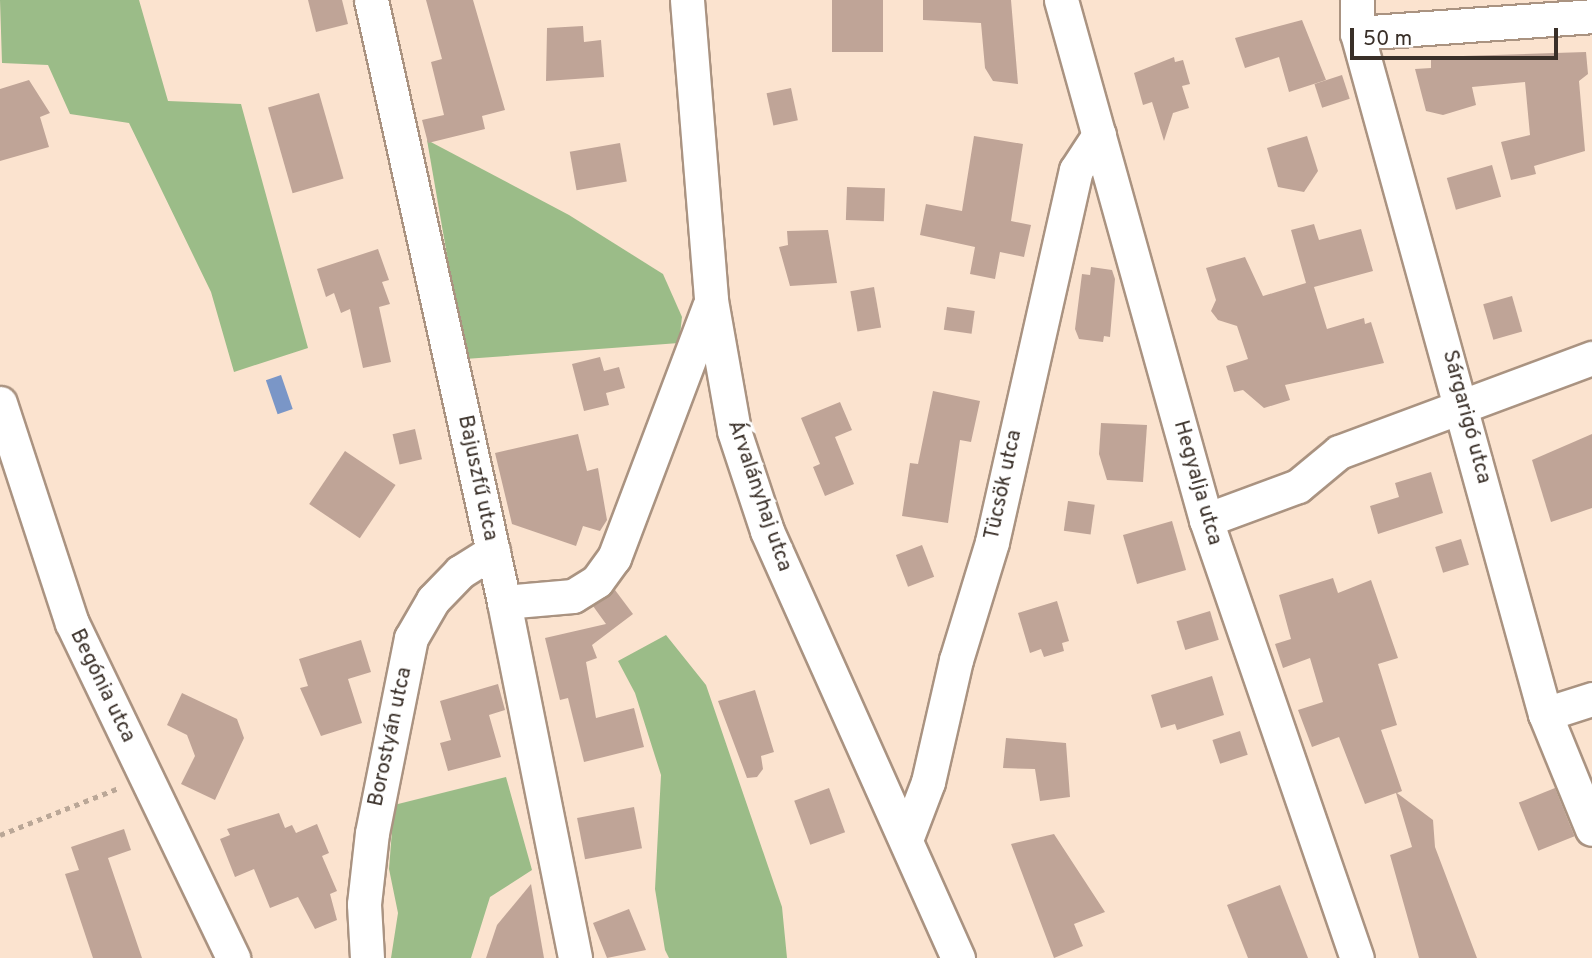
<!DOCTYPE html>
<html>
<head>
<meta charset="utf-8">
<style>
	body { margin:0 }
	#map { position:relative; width:1592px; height:958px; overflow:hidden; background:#fbe3cf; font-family:Overpass,sans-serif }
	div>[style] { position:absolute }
	.forest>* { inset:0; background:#9bbc88 }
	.water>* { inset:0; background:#7a96c7; transform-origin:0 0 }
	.building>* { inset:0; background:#bfa497; transform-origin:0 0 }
	.path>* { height:4.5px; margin-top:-2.25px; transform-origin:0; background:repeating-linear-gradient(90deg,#baa797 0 5px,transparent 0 10px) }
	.roads { filter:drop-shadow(2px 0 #aa9381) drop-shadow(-2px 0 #aa9381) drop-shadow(0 2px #aa9381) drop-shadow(0 -2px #aa9381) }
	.minor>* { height:33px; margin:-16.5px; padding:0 16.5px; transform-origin:16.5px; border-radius:16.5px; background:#fff }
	span { translate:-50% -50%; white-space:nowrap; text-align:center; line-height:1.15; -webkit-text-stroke:6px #fff; paint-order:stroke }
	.street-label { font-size:21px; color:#392f28 }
	.scale { position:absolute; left:1350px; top:28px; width:208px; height:32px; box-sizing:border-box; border:4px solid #392f28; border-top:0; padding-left:9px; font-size:21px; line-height:24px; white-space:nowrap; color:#392f28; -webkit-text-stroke:5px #fff; paint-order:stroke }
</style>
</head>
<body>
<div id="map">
	<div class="forest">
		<div style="clip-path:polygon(0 0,139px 0,168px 101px,241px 104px,308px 348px,234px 372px,211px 292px,129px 123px,70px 114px,48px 65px,2px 63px)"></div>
		<div style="clip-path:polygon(427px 140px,569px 215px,663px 274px,682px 317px,679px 343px,465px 359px)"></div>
		<div style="clip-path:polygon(666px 635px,706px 685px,782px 907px,787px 958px,669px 958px,665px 950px,655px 889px,661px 775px,635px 693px,618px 661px)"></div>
		<div style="clip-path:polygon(506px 777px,532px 870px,490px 897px,471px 958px,391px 958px,398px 913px,389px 869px,394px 805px)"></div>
	</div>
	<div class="water">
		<div style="left:281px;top:375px;width:36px;height:16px;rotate:71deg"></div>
	</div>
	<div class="building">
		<div style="clip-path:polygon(308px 0,342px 0,348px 24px,316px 32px)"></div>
		<div style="clip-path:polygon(426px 0,473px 0,505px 110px,482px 116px,485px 129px,428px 143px,422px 120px,444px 115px,431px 62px,442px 59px)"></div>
		<div style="left:832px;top:0;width:51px;height:52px"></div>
		<div style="clip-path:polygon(923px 0,1011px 0,1018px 84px,993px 81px,985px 68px,981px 23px,923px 20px)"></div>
		<div style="clip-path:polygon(1302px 20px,1326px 80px,1289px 92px,1279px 57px,1245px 68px,1235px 38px)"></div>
		<div style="clip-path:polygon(583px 26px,584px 42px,601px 40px,604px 77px,546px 81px,547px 28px)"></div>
		<div style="clip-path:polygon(1586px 52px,1588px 74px,1579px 81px,1585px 151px,1534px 166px,1536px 174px,1511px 180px,1501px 142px,1530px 135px,1525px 82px,1472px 87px,1476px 105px,1443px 115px,1426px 111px,1415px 69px,1431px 68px,1431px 57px)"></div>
		<div style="clip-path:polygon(1174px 57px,1175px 62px,1183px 60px,1190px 84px,1182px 86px,1189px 108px,1173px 113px,1164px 141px,1152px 102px,1143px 105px,1134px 73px)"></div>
		<div style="left:1342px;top:75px;width:25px;height:29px;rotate:72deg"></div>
		<div style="clip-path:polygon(29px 80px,50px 113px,40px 117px,49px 147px,0 161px,0 89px)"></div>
		<div style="left:791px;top:88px;width:33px;height:25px;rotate:78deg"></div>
		<div style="left:319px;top:93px;width:89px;height:53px;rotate:74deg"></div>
		<div style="clip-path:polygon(974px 136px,1023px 144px,1011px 221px,1031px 225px,1024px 257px,1000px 252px,995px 279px,970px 274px,975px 247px,920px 235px,926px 204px,962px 211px)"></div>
		<div style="clip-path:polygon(1307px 136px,1318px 171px,1304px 192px,1278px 187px,1267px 148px)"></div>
		<div style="left:620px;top:143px;width:39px;height:51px;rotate:80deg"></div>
		<div style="left:1492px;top:165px;width:33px;height:47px;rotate:74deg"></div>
		<div style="left:847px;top:187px;width:38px;height:33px;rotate:2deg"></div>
		<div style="clip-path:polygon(1314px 224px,1319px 240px,1361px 229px,1373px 271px,1314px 287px,1327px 329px,1364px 318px,1365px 324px,1371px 322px,1384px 363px,1285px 385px,1290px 400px,1264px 408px,1243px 390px,1234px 392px,1226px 366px,1248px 359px,1237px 326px,1218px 320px,1211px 311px,1216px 300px,1206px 268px,1245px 257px,1263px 296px,1306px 283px,1291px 230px)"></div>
		<div style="clip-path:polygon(828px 230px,837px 283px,790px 286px,779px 247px,788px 245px,787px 231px)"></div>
		<div style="clip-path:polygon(378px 249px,389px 280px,382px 282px,390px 304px,379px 307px,391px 362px,363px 368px,350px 309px,341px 313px,334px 293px,326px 297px,317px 269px)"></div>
		<div style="clip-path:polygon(1091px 267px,1112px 270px,1115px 279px,1110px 337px,1104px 336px,1103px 342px,1079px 339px,1075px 329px,1082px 274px,1090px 275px)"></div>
		<div style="left:874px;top:287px;width:41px;height:24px;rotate:80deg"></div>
		<div style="left:1512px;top:296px;width:37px;height:30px;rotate:74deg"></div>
		<div style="left:947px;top:307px;width:28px;height:23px;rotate:8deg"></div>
		<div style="clip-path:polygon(600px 357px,604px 371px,619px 367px,625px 388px,606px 393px,609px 405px,584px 411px,572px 364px)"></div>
		<div style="clip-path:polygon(933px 391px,980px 401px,971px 442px,960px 440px,948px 523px,902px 516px,910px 463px,918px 464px)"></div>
		<div style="clip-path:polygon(840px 402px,852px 430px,835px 437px,854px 484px,825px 496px,813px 467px,820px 464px,801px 418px)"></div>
		<div style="clip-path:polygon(1101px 423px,1147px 425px,1143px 482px,1107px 480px,1099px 454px)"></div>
		<div style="left:415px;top:429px;width:31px;height:23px;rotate:77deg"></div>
		<div style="clip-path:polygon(578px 434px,587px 471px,598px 468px,607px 520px,600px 531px,583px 526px,576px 546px,512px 524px,495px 453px)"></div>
		<div style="clip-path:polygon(1592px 434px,1592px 508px,1551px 522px,1532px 460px)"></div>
		<div style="left:345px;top:451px;width:61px;height:64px;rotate:34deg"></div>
		<div style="clip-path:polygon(1431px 472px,1443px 513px,1378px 534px,1370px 506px,1399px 497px,1395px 483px)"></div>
		<div style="left:1068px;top:501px;width:27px;height:30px;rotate:8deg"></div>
		<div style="left:1172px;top:521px;width:51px;height:51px;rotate:74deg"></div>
		<div style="left:1461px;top:539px;width:27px;height:27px;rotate:73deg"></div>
		<div style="left:922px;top:545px;width:34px;height:28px;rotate:69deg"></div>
		<div style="clip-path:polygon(1333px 578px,1338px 593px,1371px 580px,1398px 658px,1378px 664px,1397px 725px,1381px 730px,1402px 791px,1397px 793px,1433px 820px,1435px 847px,1477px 958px,1419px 958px,1390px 855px,1412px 847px,1396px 793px,1365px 804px,1339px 737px,1312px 747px,1298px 710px,1323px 702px,1310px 658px,1283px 668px,1275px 644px,1291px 639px,1279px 595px)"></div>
		<div style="clip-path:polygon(615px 590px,633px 614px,592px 645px,597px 658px,586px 662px,596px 718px,634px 708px,644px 747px,584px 762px,568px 698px,560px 700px,545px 638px,606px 624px,593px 606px)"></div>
		<div style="clip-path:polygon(1057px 601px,1069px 641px,1062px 643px,1064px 651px,1044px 657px,1041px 649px,1030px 653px,1018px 613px)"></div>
		<div style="left:1210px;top:611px;width:30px;height:35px;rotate:73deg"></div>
		<div style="clip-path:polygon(361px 640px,371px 672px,348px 679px,362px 723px,321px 736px,300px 688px,308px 686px,299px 659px)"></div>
		<div style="clip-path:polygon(1212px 676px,1224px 715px,1177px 730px,1175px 724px,1161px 728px,1151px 695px)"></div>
		<div style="clip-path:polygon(498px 684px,505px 710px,489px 715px,501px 757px,448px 771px,440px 743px,451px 740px,440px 701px)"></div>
		<div style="clip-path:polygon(755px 690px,774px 752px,761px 756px,763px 769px,757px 777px,747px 778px,718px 701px)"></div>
		<div style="clip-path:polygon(182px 693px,237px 719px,244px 738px,215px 800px,181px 784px,195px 756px,187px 735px,167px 725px)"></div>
		<div style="left:1240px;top:731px;width:25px;height:29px;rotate:72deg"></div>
		<div style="clip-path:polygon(1006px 738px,1066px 743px,1070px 797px,1040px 801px,1035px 769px,1003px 768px)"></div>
		<div style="left:829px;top:788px;width:47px;height:37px;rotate:70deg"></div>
		<div style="left:1555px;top:788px;width:52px;height:39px;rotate:68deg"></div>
		<div style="left:634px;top:807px;width:42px;height:58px;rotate:79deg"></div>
		<div style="clip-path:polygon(279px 813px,285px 828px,292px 825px,296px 833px,317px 824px,329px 853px,322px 856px,337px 891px,330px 894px,337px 920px,315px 929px,298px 897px,270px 908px,254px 869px,235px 877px,220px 839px,230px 835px,227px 829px)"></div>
		<div style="clip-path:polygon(124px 829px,131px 850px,108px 858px,142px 958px,93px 958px,65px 874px,79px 870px,71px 847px)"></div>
		<div style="clip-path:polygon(1054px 834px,1105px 912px,1074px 924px,1083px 946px,1054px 958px,1011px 844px)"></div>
		<div style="clip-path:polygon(531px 884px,544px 958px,486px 958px,497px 925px)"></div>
		<div style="clip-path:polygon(1280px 885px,1308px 958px,1248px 958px,1227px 905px)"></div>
		<div style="clip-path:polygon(629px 909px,646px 950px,607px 958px,593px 923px)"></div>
	</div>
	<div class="path">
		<div style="left:0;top:835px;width:128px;rotate:-21.6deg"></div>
	</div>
	<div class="roads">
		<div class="minor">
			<div style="left:371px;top:0;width:617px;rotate:77.54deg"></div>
			<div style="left:504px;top:602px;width:363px;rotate:78.7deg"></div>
			<div style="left:687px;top:0;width:301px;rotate:85.4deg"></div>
			<div style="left:711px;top:300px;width:133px;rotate:80deg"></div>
			<div style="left:734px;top:431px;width:105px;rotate:71.7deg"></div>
			<div style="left:767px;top:531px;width:468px;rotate:65.9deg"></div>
			<div style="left:1061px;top:0;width:540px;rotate:74.42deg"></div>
			<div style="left:1206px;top:520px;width:463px;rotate:71deg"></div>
			<div style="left:1357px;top:0;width:33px;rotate:90deg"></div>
			<div style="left:1357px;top:33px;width:706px;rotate:74.57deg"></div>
			<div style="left:1545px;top:714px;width:124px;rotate:67.8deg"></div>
			<div style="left:1357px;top:33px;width:236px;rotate:-4.1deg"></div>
			<div style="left:0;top:403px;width:231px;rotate:71.9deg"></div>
			<div style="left:72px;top:623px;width:372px;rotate:64.3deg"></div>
			<div style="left:1206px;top:520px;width:98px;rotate:-20.3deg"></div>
			<div style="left:1298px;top:486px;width:53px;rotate:-39.7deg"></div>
			<div style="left:1339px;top:452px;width:270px;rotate:-20.4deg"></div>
			<div style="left:504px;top:602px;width:69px;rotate:-5deg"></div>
			<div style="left:573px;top:596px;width:28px;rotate:-32deg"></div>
			<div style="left:597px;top:581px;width:29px;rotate:-54deg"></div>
			<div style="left:614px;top:558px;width:269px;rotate:-69.3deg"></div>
			<div style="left:1545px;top:714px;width:49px;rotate:-17.7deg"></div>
			<div style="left:907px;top:837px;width:59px;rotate:-69.1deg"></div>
			<div style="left:928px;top:782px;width:125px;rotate:-77.1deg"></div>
			<div style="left:956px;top:660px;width:123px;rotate:-73deg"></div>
			<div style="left:992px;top:542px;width:381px;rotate:-77.3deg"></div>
			<div style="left:1076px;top:170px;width:42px;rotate:-56.7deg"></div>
			<div style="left:367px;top:958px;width:54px;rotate:-93.2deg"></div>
			<div style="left:364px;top:904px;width:71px;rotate:-83.6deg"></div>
			<div style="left:372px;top:833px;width:199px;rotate:-78.7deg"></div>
			<div style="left:411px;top:638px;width:44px;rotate:-59.9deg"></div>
			<div style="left:433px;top:600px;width:39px;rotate:-46deg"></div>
			<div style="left:460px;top:572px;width:39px;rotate:-32deg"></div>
		</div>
	</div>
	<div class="street-label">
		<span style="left:1466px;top:417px;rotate:75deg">Sárgarigó utca</span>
		<span style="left:477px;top:478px;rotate:78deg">Bajuszfű utca</span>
		<span style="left:1197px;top:483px;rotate:74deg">Hegyalja utca</span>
		<span style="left:1004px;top:485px;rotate:-78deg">Tücsök utca</span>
		<span style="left:759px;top:496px;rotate:71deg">Árvalányhaj utca</span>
		<span style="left:102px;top:686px;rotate:64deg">Begónia utca</span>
		<span style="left:391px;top:737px;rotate:-78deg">Borostyán utca</span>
	</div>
	<div class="scale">50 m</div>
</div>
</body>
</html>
